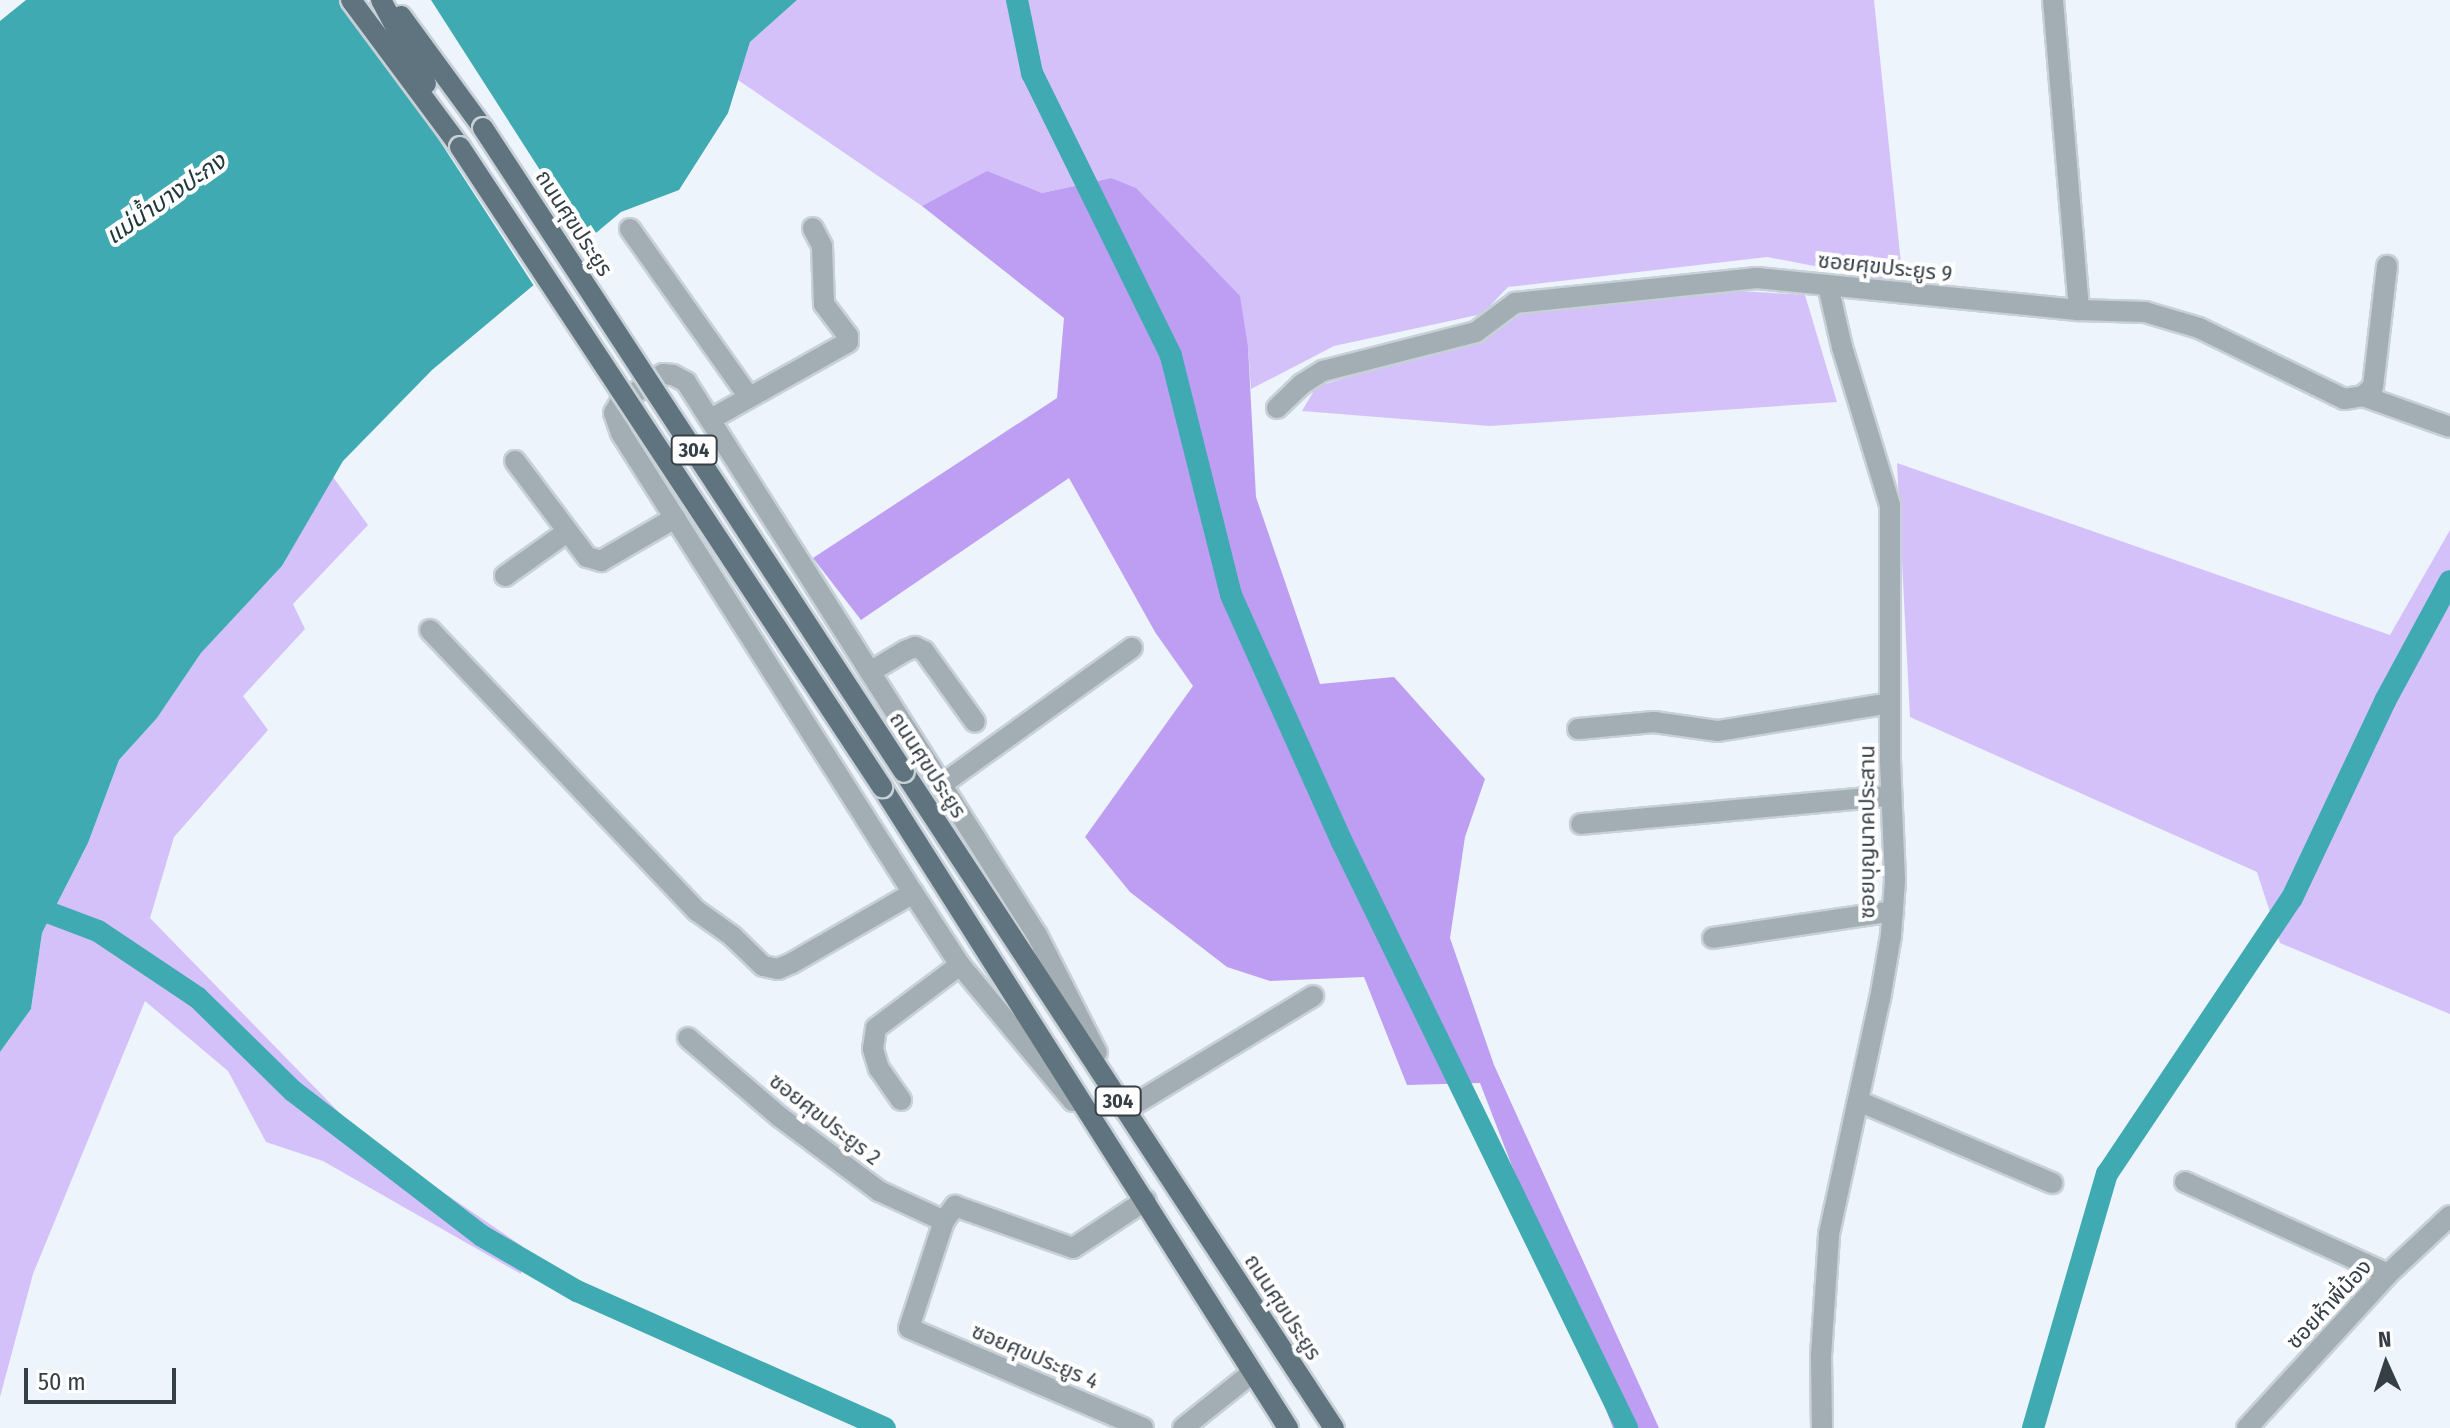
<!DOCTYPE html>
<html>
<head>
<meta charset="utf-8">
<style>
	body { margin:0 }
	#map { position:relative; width:2450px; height:1428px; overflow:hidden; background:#edf4fc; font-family:"Fira Sans Condensed","Noto Sans Thai",sans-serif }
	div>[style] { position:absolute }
	.green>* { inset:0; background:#d4c1fa }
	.forest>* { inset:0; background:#bd9ef2 }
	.water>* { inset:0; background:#3faab2 }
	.pier>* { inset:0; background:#edf4fc }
	.canal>* { height:22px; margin:-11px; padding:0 11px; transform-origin:11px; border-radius:11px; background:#3faab2 }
	.roads { filter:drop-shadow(2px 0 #c8d0d8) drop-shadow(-2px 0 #c8d0d8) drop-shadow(0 2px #c8d0d8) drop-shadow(0 -2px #c8d0d8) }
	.minor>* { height:20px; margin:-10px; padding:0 10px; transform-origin:10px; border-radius:10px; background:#a2aeb3 }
	.major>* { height:20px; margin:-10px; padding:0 10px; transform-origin:10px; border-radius:10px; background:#5f747e }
	.bridges { filter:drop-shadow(2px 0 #c8d0d8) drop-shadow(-2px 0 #c8d0d8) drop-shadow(0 2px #c8d0d8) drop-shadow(0 -2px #c8d0d8) }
	.major-bridge>* { height:20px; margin:-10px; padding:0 10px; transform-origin:10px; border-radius:10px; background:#5f747e }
	span { translate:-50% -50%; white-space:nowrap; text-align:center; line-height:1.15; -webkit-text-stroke:8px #fff; paint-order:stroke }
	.shield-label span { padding:2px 6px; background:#fff; border:2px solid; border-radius:6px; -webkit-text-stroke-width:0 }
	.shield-label { font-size:20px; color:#363e46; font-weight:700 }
	.street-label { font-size:22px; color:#363e46 }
	.water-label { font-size:24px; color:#20383a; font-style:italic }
	.north { position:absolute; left:2346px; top:1324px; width:80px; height:80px; -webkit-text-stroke:6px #fff; paint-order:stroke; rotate:357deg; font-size:22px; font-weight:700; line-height:32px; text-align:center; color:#363e46 }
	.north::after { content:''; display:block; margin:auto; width:28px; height:36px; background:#363e46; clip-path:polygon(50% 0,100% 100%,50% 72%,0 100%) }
	.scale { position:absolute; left:24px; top:1368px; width:152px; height:36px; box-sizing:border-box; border:4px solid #363e46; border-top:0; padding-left:10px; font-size:24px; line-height:28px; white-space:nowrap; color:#363e46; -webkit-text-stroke:6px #fff; paint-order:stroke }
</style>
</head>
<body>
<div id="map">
	<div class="green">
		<div style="clip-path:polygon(797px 0,1874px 0,1903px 283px,1767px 257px,1508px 287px,1482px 314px,1334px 346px,1251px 389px,1248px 347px,1111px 178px,1042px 193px,987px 172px,922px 206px,738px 80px,750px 42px)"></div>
		<div style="clip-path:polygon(1739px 291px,1805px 295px,1837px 402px,1490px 426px,1302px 411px,1316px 387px,1404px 360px,1523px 313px)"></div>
		<div style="clip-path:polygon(1897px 463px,2390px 635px,2450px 530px,2450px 1014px,2280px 943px,2257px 872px,1910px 717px)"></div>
		<div style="clip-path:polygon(333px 477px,368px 525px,293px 604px,305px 629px,243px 696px,268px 730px,174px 837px,150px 918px,365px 1139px,522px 1246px,521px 1274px,323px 1161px,266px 1142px,228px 1071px,145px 1001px,33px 1274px,0 1397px,0 1052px,31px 1009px,42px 933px,88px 843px,119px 760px,157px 718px,201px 653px,282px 566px)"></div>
	</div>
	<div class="forest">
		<div style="clip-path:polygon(987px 171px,1042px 193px,1111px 178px,1136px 188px,1240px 296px,1248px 347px,1256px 497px,1320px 684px,1394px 677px,1485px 779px,1465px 837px,1450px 938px,1494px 1065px,1659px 1428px,1613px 1428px,1480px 1083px,1407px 1085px,1364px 977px,1270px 981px,1227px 967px,1130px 892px,1085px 837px,1193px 686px,1155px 632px,1069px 478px,861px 620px,813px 558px,1057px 398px,1064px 318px,922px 206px)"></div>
	</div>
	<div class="water">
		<div style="clip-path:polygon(26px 0,797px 0,750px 42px,728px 113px,679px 190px,621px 212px,432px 370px,343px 461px,282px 566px,201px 653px,157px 718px,119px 760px,88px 843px,42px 933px,31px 1009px,0 1052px,0 21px)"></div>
	</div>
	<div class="pier">
		<div style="clip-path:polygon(348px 0,431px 0,588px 245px,536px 289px)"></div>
	</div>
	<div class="canal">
		<div style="left:1017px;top:0;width:75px;rotate:78.4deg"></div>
		<div style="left:1032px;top:73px;width:315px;rotate:63.8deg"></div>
		<div style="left:1171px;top:356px;width:246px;rotate:75.9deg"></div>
		<div style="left:1231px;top:595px;width:271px;rotate:65.8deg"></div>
		<div style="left:1342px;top:842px;width:652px;rotate:64.06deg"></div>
		<div style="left:0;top:894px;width:105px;rotate:20.7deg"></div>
		<div style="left:98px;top:931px;width:120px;rotate:33.8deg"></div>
		<div style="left:198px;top:998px;width:133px;rotate:44.4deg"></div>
		<div style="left:293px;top:1091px;width:238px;rotate:37.5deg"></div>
		<div style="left:482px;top:1236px;width:110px;rotate:30.1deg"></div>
		<div style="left:577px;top:1291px;width:337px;rotate:24deg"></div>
		<div style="left:2033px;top:1428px;width:265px;rotate:-73.8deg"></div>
		<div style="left:2107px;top:1174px;width:332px;rotate:-56.2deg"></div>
		<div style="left:2292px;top:898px;width:218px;rotate:-64.7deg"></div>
		<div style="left:2385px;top:701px;width:136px;rotate:-61.6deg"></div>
	</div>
	<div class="roads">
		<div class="minor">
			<div style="left:2053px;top:0;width:311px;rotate:85.2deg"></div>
			<div style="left:630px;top:229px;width:206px;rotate:54.7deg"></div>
			<div style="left:2363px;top:396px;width:92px;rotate:19.6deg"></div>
			<div style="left:1277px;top:408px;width:35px;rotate:-44deg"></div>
			<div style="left:1302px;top:384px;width:25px;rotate:-32deg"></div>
			<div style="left:1323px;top:371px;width:158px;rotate:-14.3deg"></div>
			<div style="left:1476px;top:332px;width:49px;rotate:-36.6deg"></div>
			<div style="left:1515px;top:303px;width:243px;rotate:-5.9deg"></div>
			<div style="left:1757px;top:278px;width:324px;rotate:5.7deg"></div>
			<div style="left:2079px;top:310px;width:66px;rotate:1.7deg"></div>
			<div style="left:2145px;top:312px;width:56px;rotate:16.5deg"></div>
			<div style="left:2199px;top:328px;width:161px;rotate:26.1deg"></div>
			<div style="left:2344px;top:399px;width:19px;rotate:-9deg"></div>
			<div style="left:2363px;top:396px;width:13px;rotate:-42deg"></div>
			<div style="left:2373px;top:387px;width:122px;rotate:-83.4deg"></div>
			<div style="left:711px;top:419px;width:157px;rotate:-29.3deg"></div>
			<div style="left:848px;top:342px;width:6px;rotate:-90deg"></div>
			<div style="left:848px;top:336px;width:40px;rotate:-127deg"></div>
			<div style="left:824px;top:304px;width:58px;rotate:-92deg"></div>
			<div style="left:822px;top:246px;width:20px;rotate:-117deg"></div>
			<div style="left:515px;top:461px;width:120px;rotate:53.1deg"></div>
			<div style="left:587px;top:557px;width:15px;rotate:16deg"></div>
			<div style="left:601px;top:561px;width:86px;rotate:-30.2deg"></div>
			<div style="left:505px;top:576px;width:76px;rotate:-35.4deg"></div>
			<div style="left:430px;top:630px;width:388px;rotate:46.5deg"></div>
			<div style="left:697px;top:911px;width:43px;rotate:35.5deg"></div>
			<div style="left:732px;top:936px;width:43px;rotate:44.1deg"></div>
			<div style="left:763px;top:966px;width:15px;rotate:11deg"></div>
			<div style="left:778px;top:969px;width:15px;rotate:-23deg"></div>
			<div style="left:792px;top:963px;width:140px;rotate:-30deg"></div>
			<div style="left:870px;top:672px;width:41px;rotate:-31deg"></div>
			<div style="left:905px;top:651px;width:11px;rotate:-22deg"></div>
			<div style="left:915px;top:647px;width:10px;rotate:24deg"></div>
			<div style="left:924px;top:651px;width:87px;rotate:54.3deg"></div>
			<div style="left:1578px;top:729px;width:76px;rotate:-5.3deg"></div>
			<div style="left:1654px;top:722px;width:65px;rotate:8deg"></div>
			<div style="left:1718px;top:731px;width:174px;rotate:-9.2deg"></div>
			<div style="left:941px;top:785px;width:235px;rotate:-35.7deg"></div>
			<div style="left:1581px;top:824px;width:311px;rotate:-5.2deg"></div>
			<div style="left:1713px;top:938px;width:182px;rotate:-8.5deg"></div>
			<div style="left:688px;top:1038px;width:121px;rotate:40.7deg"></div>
			<div style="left:780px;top:1117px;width:124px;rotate:36.8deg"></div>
			<div style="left:879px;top:1191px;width:72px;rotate:24.8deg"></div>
			<div style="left:901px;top:1100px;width:38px;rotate:-125deg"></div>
			<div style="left:879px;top:1069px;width:21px;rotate:-107deg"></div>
			<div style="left:873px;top:1049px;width:21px;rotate:-82deg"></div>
			<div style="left:876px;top:1028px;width:105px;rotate:-36.9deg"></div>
			<div style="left:1073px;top:1101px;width:177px;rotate:-129.7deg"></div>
			<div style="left:960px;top:965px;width:86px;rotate:-123.1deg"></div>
			<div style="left:913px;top:893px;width:545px;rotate:-122.41deg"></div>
			<div style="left:621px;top:433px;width:21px;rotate:-109deg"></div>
			<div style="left:614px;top:413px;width:12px;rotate:-59deg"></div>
			<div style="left:620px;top:403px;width:52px;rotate:-34deg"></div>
			<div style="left:663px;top:374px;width:10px;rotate:6deg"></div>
			<div style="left:673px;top:375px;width:15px;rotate:28deg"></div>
			<div style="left:686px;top:382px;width:655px;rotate:57.6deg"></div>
			<div style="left:1037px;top:935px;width:132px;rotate:63deg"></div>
			<div style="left:1858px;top:1101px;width:211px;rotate:22.9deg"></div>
			<div style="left:1125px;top:1110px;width:220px;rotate:-31.2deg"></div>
			<div style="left:2185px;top:1182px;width:223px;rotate:24.4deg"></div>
			<div style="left:1143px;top:1428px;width:254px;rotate:-156.9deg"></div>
			<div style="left:909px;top:1328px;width:113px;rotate:-71.9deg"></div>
			<div style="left:944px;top:1221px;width:19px;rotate:-54deg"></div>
			<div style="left:955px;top:1206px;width:125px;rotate:19.6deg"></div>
			<div style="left:1073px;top:1248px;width:87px;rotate:-33.3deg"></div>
			<div style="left:1183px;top:1428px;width:88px;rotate:-38.6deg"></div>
			<div style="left:1822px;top:1428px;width:72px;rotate:-90.8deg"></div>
			<div style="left:1821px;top:1356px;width:122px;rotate:-86.2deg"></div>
			<div style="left:1829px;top:1234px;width:240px;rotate:-77.8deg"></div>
			<div style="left:1880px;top:999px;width:65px;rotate:-80.2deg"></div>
			<div style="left:1891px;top:935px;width:55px;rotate:-85.8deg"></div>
			<div style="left:1895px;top:880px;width:120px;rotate:-92.4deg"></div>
			<div style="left:1890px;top:760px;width:255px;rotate:-90deg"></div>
			<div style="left:1890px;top:505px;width:165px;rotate:-106.9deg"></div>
			<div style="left:1842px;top:347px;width:63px;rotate:-102.9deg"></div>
			<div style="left:2247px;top:1428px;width:209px;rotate:-47.5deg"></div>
			<div style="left:2388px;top:1274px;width:85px;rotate:-43.1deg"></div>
		</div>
		<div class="major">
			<div style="left:351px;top:0;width:183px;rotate:53.4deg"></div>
			<div style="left:381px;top:0;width:95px;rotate:61.8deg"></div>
			<div style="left:401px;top:16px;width:139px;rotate:53.8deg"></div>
			<div style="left:904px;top:772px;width:784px;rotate:56.76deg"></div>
			<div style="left:882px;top:787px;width:759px;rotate:57.65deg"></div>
		</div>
	</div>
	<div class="bridges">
		<div class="major-bridge">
			<div style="left:483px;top:128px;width:769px;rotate:56.83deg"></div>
			<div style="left:460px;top:147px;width:767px;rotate:56.6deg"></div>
		</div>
	</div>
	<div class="shield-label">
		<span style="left:694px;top:450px">304</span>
		<span style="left:1118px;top:1101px">304</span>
	</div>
	<div class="street-label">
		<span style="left:574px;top:223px;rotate:57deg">ถนนศุขประยูร</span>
		<span style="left:1885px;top:267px;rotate:6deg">ซอยศุขประยูร 9</span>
		<span style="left:928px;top:765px;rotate:57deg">ถนนศุขประยูร</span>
		<span style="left:1867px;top:832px;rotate:-90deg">ซอยบุญนาคประสาน</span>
		<span style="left:825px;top:1119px;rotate:38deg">ซอยศุขประยูร 2</span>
		<span style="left:2329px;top:1304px;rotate:-47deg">ซอยห้าพี่น้อง</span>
		<span style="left:1283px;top:1307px;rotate:57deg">ถนนศุขประยูร</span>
		<span style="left:1035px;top:1356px;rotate:23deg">ซอยศุขประยูร 4</span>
	</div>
	<div class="water-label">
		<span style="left:166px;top:199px;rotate:-35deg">แม่น้ำบางปะกง</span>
	</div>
	<div class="north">N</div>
	<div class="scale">50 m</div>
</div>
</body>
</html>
